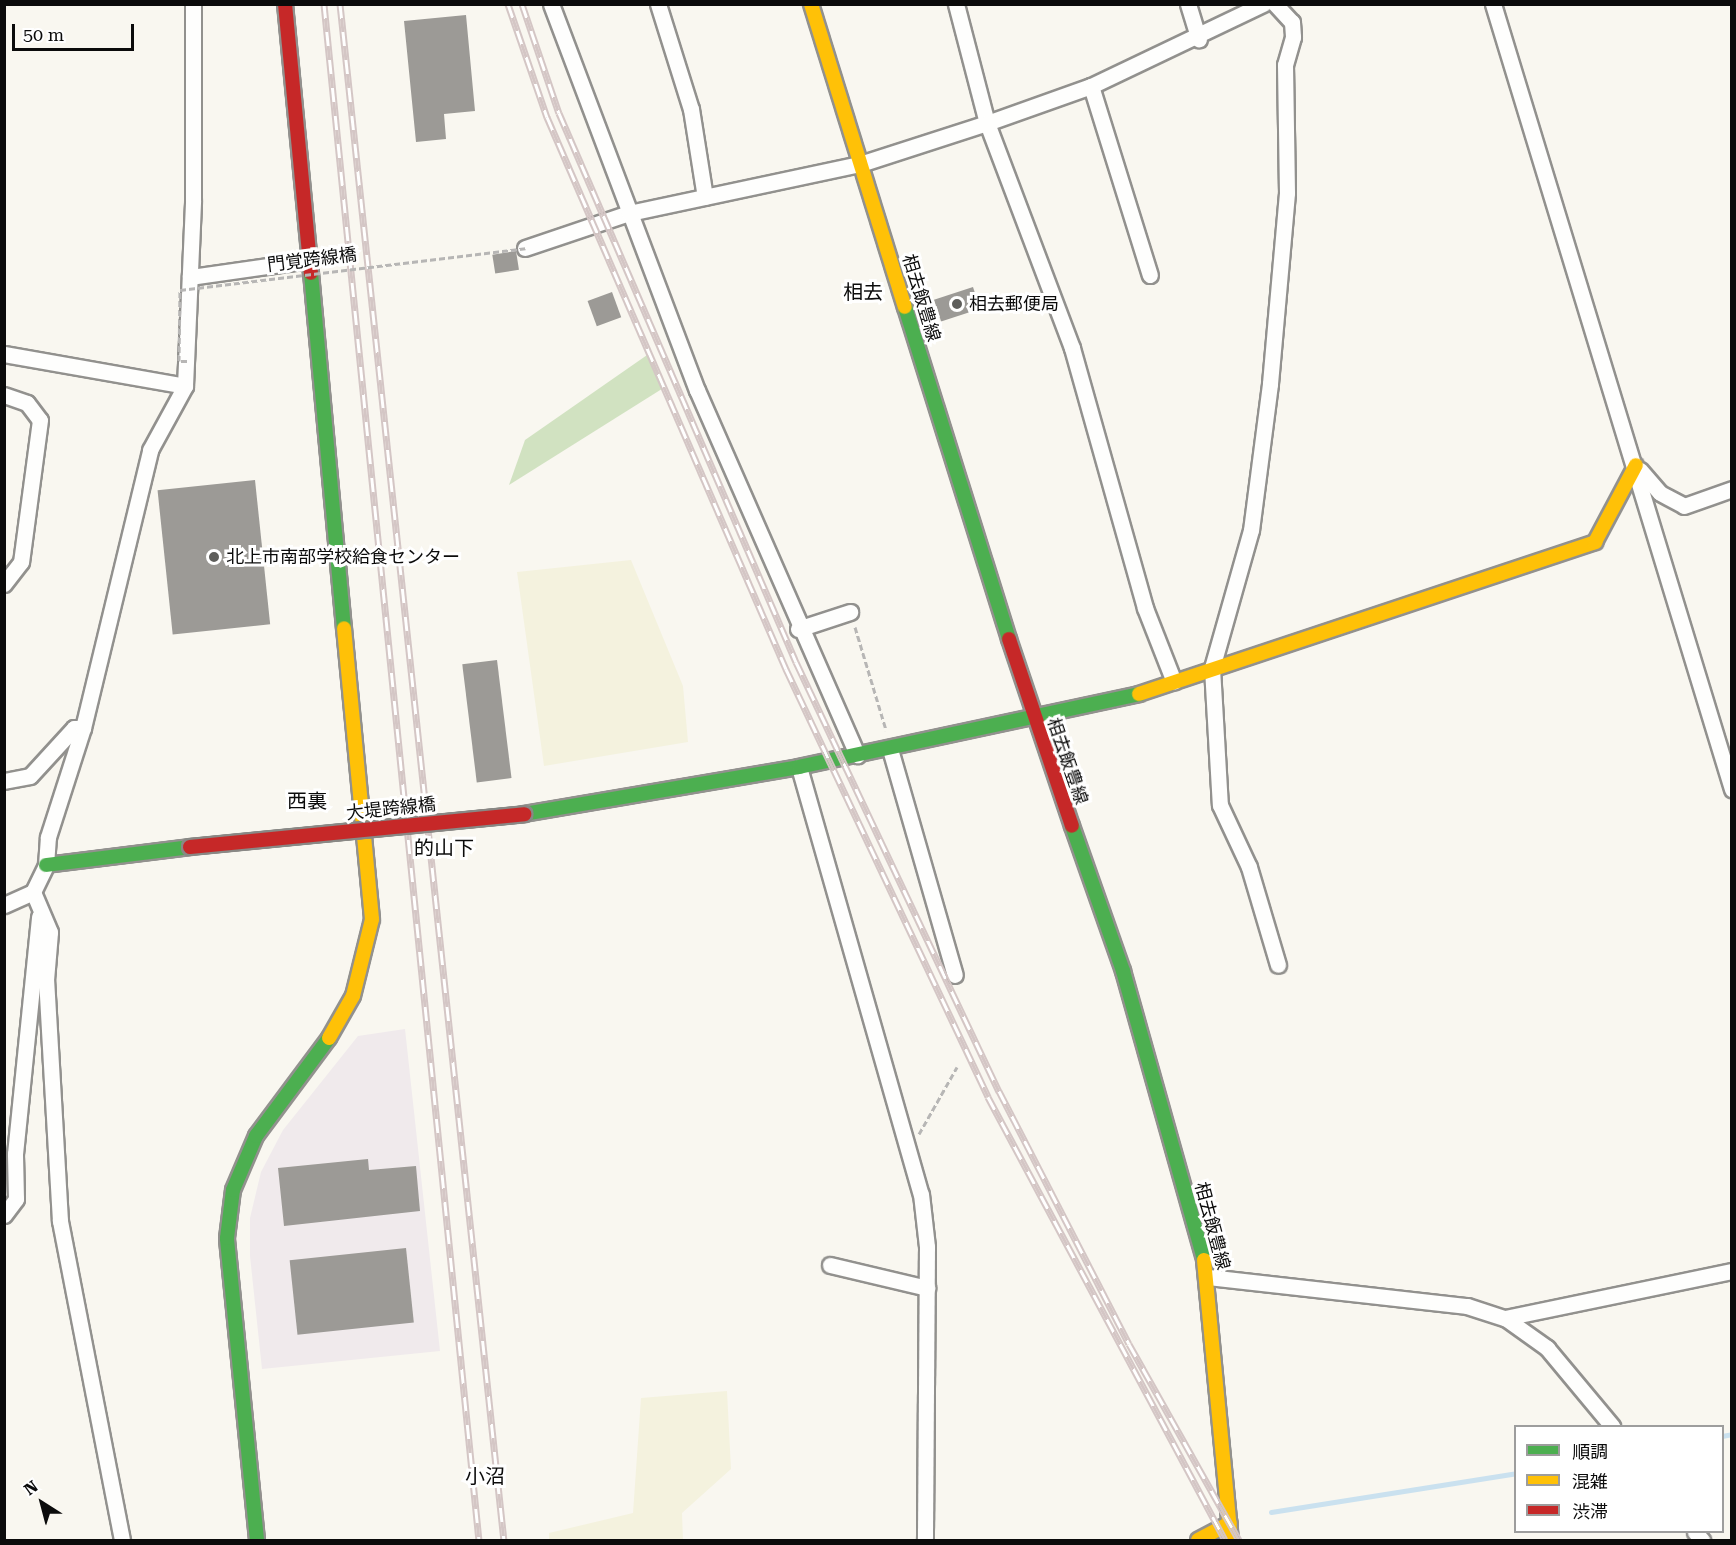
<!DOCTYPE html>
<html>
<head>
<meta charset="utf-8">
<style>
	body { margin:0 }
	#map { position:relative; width:1736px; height:1545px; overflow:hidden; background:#f9f7f0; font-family:"Roboto Serif","Noto Sans JP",serif }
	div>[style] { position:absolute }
	.industrial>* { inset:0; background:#f0eaec }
	.farmland>* { inset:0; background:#f4f2de }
	.forest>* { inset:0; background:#d1e2c1 }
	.stream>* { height:5px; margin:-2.5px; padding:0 2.5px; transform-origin:2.5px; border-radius:2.5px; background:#cae1ef }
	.building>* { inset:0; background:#9c9a96; transform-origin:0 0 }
	.path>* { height:3px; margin-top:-1.5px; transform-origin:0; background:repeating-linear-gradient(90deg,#b7b6b5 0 6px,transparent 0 9px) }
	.roads { filter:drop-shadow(2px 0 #92918e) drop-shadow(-2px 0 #92918e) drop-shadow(0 2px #92918e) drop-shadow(0 -2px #92918e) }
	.street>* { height:15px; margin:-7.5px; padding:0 7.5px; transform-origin:7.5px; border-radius:7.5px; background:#fefefd }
	.fast>* { height:14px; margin:-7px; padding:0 7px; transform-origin:7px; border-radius:7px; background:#4caf50 }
	.slow>* { height:14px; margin:-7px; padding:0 7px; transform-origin:7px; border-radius:7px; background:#ffc107 }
	.jam>* { height:14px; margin:-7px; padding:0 7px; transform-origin:7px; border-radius:7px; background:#c62828 }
	.rail>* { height:7px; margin-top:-3.5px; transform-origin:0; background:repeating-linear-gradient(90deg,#fff 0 14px,#d4c6c5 0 28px); box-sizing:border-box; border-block:2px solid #d4c6c5 }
	.path-bridge>* { height:3px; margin-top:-1.5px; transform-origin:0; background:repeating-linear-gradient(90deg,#b7b6b5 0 6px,transparent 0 9px) }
	.bridges { filter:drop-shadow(2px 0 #898885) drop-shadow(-2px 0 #898885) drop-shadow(0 2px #898885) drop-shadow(0 -2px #898885) }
	.jam-bridge>* { height:14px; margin:-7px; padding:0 7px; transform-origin:7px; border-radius:7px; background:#c62828 }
	.dots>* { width:16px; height:16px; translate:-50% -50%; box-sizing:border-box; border:3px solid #fff; border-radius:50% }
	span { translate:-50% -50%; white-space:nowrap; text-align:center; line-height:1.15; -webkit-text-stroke:6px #fff; paint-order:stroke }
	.street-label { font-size:18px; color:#0b0b0b }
	.poi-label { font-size:18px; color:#0b0b0b }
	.left { translate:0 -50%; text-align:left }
	.neighbourhood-label { font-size:20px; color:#0b0b0b }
	.frame { position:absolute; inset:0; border:6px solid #0b0b0b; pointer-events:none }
	.legend { position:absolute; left:1514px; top:1425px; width:210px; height:108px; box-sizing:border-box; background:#fff; border:2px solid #9d9d9d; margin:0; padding:8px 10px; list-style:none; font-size:18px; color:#0b0b0b }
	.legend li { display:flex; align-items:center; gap:12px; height:30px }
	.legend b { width:30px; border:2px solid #9d9d9d }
	.north { position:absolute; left:12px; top:1473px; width:60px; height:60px; -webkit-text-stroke:4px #fff; paint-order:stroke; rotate:324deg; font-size:16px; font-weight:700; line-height:24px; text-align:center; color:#0b0b0b }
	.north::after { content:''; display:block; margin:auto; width:21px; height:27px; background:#0b0b0b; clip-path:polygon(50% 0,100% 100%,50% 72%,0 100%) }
	.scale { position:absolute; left:12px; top:24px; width:122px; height:27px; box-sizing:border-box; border:3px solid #0b0b0b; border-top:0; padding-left:8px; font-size:18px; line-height:21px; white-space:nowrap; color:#0b0b0b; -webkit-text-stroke:4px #fff; paint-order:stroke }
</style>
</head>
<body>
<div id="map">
	<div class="industrial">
		<div style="clip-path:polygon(405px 1029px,440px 1351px,262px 1369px,250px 1256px,250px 1218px,261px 1172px,283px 1130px,358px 1036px)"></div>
	</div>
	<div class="farmland">
		<div style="clip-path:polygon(631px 560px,683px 686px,688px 742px,544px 766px,517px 572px)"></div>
		<div style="clip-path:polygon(727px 1391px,731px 1469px,682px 1513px,683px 1540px,549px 1540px,549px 1533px,633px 1513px,641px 1398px)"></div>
	</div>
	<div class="forest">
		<div style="clip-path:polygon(650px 353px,665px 387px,509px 485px,525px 440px)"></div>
	</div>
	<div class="stream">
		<div style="left:1722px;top:1436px;width:10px;rotate:-11deg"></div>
		<div style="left:1271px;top:1512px;width:248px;rotate:-9deg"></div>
	</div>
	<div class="building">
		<div style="clip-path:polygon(466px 15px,475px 111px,444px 114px,446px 139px,416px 142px,404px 21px)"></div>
		<div style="left:516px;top:251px;width:19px;height:24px;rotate:81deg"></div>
		<div style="left:973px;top:287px;width:23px;height:41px;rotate:72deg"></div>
		<div style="left:612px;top:292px;width:27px;height:26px;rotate:70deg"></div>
		<div style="left:255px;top:480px;width:145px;height:98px;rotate:84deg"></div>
		<div style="left:497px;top:660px;width:119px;height:35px;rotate:83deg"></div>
		<div style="clip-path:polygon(368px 1159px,369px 1170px,416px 1166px,420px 1211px,284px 1226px,278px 1168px)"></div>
		<div style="left:406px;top:1248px;width:75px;height:117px;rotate:84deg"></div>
	</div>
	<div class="path">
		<div style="left:855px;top:627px;width:108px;rotate:73.2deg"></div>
		<div style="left:919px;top:1134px;width:77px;rotate:-60.4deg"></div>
	</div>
	<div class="roads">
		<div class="street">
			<div style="left:551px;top:4px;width:413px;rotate:69.3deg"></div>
			<div style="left:697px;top:390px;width:399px;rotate:66.3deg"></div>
			<div style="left:658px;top:4px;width:110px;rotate:72.6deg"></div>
			<div style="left:691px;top:109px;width:89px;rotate:81deg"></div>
			<div style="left:956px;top:4px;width:123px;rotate:75.4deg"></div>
			<div style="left:987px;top:123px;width:241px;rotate:69.3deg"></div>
			<div style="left:1072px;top:348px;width:270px;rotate:74.3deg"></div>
			<div style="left:1145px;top:608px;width:79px;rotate:68.6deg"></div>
			<div style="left:1188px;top:4px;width:37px;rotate:73deg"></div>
			<div style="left:1275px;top:4px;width:25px;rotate:47deg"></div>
			<div style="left:1292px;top:22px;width:15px;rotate:86deg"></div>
			<div style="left:1293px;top:37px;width:29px;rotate:106deg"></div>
			<div style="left:1285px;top:65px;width:128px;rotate:89.1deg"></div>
			<div style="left:1287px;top:193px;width:192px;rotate:95.1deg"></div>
			<div style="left:1270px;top:384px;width:147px;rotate:97.4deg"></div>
			<div style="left:1251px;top:530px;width:143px;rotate:105.8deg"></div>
			<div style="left:1212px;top:668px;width:137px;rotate:86.7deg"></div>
			<div style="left:1220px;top:805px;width:68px;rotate:64.9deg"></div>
			<div style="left:1249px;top:867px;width:102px;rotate:73.5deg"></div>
			<div style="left:1493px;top:4px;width:821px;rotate:73.07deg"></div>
			<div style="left:1091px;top:86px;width:198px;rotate:72.7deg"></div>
			<div style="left:525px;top:248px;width:110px;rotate:-18.6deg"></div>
			<div style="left:629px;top:213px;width:236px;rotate:-12deg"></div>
			<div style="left:860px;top:164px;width:133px;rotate:-17.9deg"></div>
			<div style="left:987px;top:123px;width:110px;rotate:-19.6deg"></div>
			<div style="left:1091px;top:86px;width:191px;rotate:-25.5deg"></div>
			<div style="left:190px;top:277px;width:121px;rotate:-8.1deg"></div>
			<div style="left:4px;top:354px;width:184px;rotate:10deg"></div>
			<div style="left:4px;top:395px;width:24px;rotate:19deg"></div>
			<div style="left:27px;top:403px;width:21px;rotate:53deg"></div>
			<div style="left:40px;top:420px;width:143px;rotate:97.6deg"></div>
			<div style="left:21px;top:562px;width:28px;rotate:128deg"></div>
			<div style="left:1640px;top:470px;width:30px;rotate:49deg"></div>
			<div style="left:1660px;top:493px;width:27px;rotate:28deg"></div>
			<div style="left:1684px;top:506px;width:51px;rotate:-19.5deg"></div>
			<div style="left:798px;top:629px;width:55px;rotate:-18.1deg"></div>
			<div style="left:890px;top:749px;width:235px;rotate:74deg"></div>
			<div style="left:799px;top:767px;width:444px;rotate:74.1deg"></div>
			<div style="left:921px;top:1194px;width:53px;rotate:83.5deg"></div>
			<div style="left:927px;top:1247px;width:293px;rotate:90.4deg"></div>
			<div style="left:4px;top:781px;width:26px;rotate:-11deg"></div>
			<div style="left:30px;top:776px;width:65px;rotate:-47.5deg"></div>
			<div style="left:74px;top:728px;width:9px"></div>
			<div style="left:4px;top:905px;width:32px;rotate:-24deg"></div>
			<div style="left:4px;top:1215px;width:20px;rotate:-53deg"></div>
			<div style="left:16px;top:1199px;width:45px;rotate:-91.3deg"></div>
			<div style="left:15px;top:1154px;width:239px;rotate:-84.2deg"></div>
			<div style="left:830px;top:1265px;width:100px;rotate:13.3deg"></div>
			<div style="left:1208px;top:1277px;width:261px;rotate:6.4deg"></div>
			<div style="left:1467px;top:1306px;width:40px;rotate:18deg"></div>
			<div style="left:1505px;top:1318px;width:52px;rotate:35.5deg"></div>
			<div style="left:1547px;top:1348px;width:102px;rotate:50.2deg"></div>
			<div style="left:1505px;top:1318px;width:232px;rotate:-11.7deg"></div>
			<div style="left:1695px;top:1532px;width:11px;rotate:49deg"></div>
			<div style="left:122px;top:1540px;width:325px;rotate:-101deg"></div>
			<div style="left:60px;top:1221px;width:241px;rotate:-93.3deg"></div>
			<div style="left:46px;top:980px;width:48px;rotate:-85.2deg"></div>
			<div style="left:50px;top:932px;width:43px;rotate:-113deg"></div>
			<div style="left:33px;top:892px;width:30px;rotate:-64deg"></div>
			<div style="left:46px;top:865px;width:28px;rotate:-86deg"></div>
			<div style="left:48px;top:837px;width:114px;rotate:-72.2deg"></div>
			<div style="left:83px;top:728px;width:286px;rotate:-76.4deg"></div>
			<div style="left:150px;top:450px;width:73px;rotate:-61.3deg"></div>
			<div style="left:185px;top:386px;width:186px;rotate:-87.5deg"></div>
			<div style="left:193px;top:200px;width:196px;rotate:-90deg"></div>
		</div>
		<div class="fast">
			<div style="left:311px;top:273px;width:357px;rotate:84.7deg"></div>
			<div style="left:905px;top:307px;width:348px;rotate:72.6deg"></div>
			<div style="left:524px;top:814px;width:279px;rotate:-9.7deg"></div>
			<div style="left:799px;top:767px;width:348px;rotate:-12.1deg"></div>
			<div style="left:1072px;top:826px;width:154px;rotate:70.6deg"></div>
			<div style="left:1123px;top:971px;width:300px;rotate:74.3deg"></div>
			<div style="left:46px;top:865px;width:145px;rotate:-7.1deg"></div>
			<div style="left:257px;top:1540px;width:303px;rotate:-95.7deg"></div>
			<div style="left:227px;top:1238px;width:48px;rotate:-82.9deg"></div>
			<div style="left:233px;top:1190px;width:59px;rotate:-66.9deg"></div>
			<div style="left:256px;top:1136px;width:122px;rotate:-53.3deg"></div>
		</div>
		<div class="slow">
			<div style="left:811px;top:4px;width:317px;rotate:72.8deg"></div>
			<div style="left:1139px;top:694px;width:481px;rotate:-18.4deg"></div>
			<div style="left:1595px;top:542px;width:87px;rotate:-62deg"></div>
			<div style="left:329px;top:1038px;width:48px;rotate:-60.3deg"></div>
			<div style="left:353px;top:996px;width:79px;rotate:-76.1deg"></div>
			<div style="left:372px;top:919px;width:292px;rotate:-95.5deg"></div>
			<div style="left:1204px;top:1260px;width:281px;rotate:84.5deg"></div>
			<div style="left:1198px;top:1540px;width:36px;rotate:-28deg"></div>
		</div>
		<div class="jam">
			<div style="left:285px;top:4px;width:270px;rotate:84.5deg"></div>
			<div style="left:1009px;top:639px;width:197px;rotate:71.4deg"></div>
		</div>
	</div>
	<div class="rail">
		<div style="left:324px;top:4px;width:1544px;rotate:84.24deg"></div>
		<div style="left:340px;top:4px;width:1545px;rotate:83.91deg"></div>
		<div style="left:508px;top:4px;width:120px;rotate:71deg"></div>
		<div style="left:547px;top:117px;width:602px;rotate:66.59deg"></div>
		<div style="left:786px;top:669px;width:473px;rotate:64.7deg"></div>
		<div style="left:988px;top:1097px;width:502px;rotate:61.85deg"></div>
		<div style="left:522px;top:4px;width:115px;rotate:71.3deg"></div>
		<div style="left:559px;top:113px;width:598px;rotate:66.65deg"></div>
		<div style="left:796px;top:662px;width:475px;rotate:64.7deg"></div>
		<div style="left:999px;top:1091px;width:284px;rotate:62.8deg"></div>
		<div style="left:1129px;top:1344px;width:225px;rotate:60.7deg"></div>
	</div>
	<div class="path-bridge">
		<div style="left:187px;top:361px;width:8px;rotate:180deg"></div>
		<div style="left:179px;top:361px;width:71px;rotate:-89.2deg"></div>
		<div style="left:180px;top:290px;width:348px;rotate:-6.9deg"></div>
	</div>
	<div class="bridges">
		<div class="jam-bridge">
			<div style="left:190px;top:847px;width:336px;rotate:-5.6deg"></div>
		</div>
	</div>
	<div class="dots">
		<div style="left:957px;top:304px;background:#5e5e5b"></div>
		<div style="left:214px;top:557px;background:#5e5e5b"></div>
	</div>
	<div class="street-label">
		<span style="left:312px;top:260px;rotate:-7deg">門覚跨線橋</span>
		<span style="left:921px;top:298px;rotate:73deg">相去飯豊線</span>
		<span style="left:1067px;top:761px;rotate:71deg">相去飯豊線</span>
		<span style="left:391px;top:809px;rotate:-6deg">大堤跨線橋</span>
		<span style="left:1212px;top:1226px;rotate:75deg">相去飯豊線</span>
	</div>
	<div class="poi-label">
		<span class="left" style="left:969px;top:304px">相去郵便局</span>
		<span class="left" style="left:226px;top:557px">北上市南部学校給食センター</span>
	</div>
	<div class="neighbourhood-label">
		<span style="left:863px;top:292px">相去</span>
		<span style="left:307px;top:801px">西裏</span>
		<span style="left:444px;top:848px">的山下</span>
		<span style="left:485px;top:1476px">小沼</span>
	</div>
	<div class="frame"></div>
	<ul class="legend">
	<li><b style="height:8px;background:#4caf50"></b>順調</li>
	<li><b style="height:8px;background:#ffc107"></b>混雑</li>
	<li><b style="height:8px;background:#c62828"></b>渋滞</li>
	</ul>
	<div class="north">N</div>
	<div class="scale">50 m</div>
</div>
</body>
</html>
